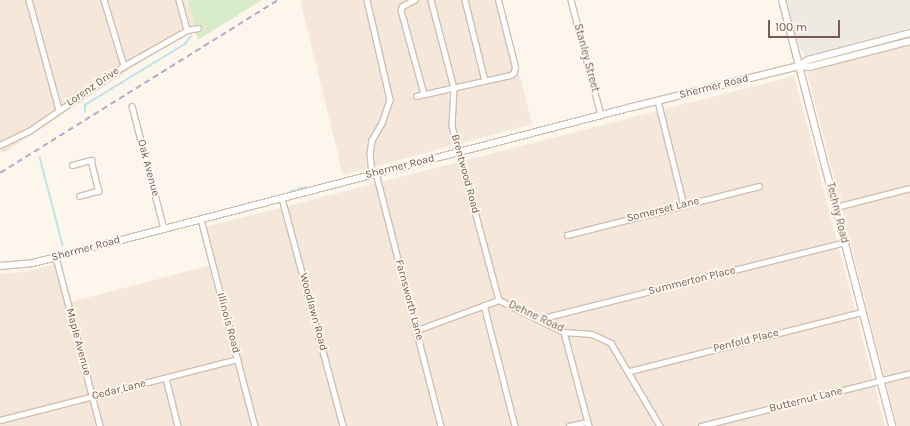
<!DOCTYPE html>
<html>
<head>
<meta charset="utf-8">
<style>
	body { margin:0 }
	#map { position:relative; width:910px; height:426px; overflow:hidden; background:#fdf6ec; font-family:Karla,sans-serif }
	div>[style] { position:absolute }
	.residential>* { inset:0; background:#f5e8da }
	.industrial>* { inset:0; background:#efe9e4 }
	.green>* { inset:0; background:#d8ecc9 }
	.stream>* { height:1.5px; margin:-0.75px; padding:0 0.75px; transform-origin:0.75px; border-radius:0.75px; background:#bfe3e8 }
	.roads { filter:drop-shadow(1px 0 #d1beb0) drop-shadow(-1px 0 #d1beb0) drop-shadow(0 1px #d1beb0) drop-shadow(0 -1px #d1beb0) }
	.minor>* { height:4.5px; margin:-2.25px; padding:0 2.25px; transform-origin:2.25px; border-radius:2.25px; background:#fff }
	.secondary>* { height:6px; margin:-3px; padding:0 3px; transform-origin:3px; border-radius:3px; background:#fff }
	.rail>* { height:1.5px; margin-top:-0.75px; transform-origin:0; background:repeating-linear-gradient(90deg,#b9a8c9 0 6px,transparent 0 10px) }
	span { translate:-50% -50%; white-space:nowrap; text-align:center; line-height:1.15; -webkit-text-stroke:3.5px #fffaf3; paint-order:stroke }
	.street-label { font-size:11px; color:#7a5c4d }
	.scale { position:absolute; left:768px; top:20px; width:72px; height:18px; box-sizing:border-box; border:2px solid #7a5c4d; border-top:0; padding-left:5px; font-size:12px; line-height:14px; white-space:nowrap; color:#7a5c4d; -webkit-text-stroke:3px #fffaf3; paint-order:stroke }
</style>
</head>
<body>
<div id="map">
	<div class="residential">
		<div style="clip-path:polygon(0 0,188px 0,195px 26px,4px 153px,0 151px)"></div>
		<div style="clip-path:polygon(300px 0,501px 0,532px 124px,343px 175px)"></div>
		<div style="clip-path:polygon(910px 45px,910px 426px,897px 426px,807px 72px)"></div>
		<div style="clip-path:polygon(794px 76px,885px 426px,0 426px,0 274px,30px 271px,60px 263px,71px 302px,211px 265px,201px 228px)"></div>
	</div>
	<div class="industrial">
		<div style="clip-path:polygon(787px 0,910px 0,910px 28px,805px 56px,798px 45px)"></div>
	</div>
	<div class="green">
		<div style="clip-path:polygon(188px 0,262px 0,198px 40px)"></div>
	</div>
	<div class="stream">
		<div style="left:85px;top:112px;width:7px;rotate:-90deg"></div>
		<div style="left:85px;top:105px;width:117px;rotate:-31.4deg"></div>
		<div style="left:185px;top:44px;width:10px;rotate:-53deg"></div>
		<div style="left:40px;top:157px;width:91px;rotate:75.4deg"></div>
		<div style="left:298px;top:189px;width:8px;rotate:-14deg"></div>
		<div style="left:290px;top:192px;width:4px;rotate:-27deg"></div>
	</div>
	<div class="roads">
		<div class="minor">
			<div style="left:29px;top:0;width:114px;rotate:74.7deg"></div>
			<div style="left:104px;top:0;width:69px;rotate:73.1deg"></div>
			<div style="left:179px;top:0;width:31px;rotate:75deg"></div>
			<div style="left:367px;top:0;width:103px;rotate:77deg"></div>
			<div style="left:390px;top:100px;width:24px;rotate:109deg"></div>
			<div style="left:382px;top:123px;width:20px;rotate:120deg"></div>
			<div style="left:372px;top:140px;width:14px;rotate:98deg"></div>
			<div style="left:370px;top:154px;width:20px;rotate:84deg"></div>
			<div style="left:415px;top:0;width:13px;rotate:153deg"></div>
			<div style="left:403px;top:6px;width:4px;rotate:117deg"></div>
			<div style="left:401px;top:10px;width:87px;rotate:74.7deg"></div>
			<div style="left:431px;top:0;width:91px;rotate:75.4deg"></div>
			<div style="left:454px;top:88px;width:38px;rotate:93deg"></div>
			<div style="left:452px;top:126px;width:180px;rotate:74.9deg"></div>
			<div style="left:465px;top:0;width:83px;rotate:76.1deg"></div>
			<div style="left:571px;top:0;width:119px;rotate:75.4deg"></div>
			<div style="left:416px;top:96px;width:97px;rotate:-12.5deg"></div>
			<div style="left:511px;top:75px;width:4px;rotate:-45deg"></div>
			<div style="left:514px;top:72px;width:5px;rotate:-79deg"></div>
			<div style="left:515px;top:67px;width:69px;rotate:-104.2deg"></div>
			<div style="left:658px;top:101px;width:107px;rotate:76deg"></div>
			<div style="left:132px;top:106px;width:127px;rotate:75.4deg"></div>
			<div style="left:0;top:145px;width:32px;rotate:-26deg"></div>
			<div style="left:29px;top:131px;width:115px;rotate:-34.4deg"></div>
			<div style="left:124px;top:66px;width:73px;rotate:-29.7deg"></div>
			<div style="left:187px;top:30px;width:11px;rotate:-10deg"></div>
			<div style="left:72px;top:165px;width:20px;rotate:-15deg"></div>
			<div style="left:91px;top:160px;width:32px;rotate:76deg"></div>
			<div style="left:99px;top:191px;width:20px;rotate:165deg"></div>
			<div style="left:376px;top:173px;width:261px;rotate:75.6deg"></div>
			<div style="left:282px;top:198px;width:236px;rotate:75deg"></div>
			<div style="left:836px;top:207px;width:76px;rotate:-14.4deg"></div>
			<div style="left:201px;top:219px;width:214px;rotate:75.4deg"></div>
			<div style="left:567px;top:235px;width:198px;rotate:-14.3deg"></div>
			<div style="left:56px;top:257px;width:175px;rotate:75.4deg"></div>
			<div style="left:484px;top:305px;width:125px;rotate:75.6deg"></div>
			<div style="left:539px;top:319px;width:316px;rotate:-14.1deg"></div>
			<div style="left:417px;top:330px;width:87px;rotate:-20.1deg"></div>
			<div style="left:499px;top:300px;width:72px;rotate:26.2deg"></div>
			<div style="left:564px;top:332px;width:28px;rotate:4deg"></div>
			<div style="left:592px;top:334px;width:21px;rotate:25deg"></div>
			<div style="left:611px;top:343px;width:96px;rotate:59.4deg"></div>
			<div style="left:564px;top:332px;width:97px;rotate:75.1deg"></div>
			<div style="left:630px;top:371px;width:239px;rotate:-14.3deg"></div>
			<div style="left:166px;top:378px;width:49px;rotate:76deg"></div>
			<div style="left:0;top:420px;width:245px;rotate:-14.4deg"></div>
			<div style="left:569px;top:426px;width:18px;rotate:-13deg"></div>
			<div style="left:701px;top:426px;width:216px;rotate:-14.2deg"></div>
		</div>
		<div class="secondary">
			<div style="left:782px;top:0;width:440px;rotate:75.5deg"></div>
			<div style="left:799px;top:66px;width:11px;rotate:-34deg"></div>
			<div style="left:808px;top:60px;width:106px;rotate:-14.8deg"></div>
			<div style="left:0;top:266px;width:33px;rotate:-5deg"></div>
			<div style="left:33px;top:263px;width:615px;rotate:-14.6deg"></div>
			<div style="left:628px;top:108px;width:176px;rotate:-13.8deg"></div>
			<div style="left:799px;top:66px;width:10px;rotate:6deg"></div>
			<div style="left:809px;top:67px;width:104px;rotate:-14.4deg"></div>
		</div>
	</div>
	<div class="rail">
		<div style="left:0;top:173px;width:327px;rotate:-31.9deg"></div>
	</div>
	<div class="street-label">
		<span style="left:586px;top:58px;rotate:75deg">Stanley Street</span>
		<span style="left:93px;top:87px;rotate:-34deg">Lorenz Drive</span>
		<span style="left:714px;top:87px;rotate:-14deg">Shermer Road</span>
		<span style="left:400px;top:167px;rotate:-14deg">Shermer Road</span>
		<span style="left:148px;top:168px;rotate:75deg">Oak Avenue</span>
		<span style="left:465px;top:174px;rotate:75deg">Brentwood Road</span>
		<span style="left:663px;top:210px;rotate:-14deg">Somerset Lane</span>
		<span style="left:837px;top:213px;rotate:76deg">Techny Road</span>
		<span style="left:86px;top:249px;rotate:-15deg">Shermer Road</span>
		<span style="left:692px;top:281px;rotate:-14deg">Summerton Place</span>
		<span style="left:409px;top:300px;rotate:75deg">Farnsworth Lane</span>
		<span style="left:313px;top:312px;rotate:75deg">Woodlawn Road</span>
		<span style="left:536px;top:317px;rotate:25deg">Dehne Road</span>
		<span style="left:228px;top:323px;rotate:75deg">Illinois Road</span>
		<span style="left:746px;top:341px;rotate:-14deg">Penfold Place</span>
		<span style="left:78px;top:342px;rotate:75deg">Maple Avenue</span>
		<span style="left:119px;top:390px;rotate:-14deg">Cedar Lane</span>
		<span style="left:806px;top:400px;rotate:-14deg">Butternut Lane</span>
	</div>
	<div class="scale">100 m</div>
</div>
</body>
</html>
